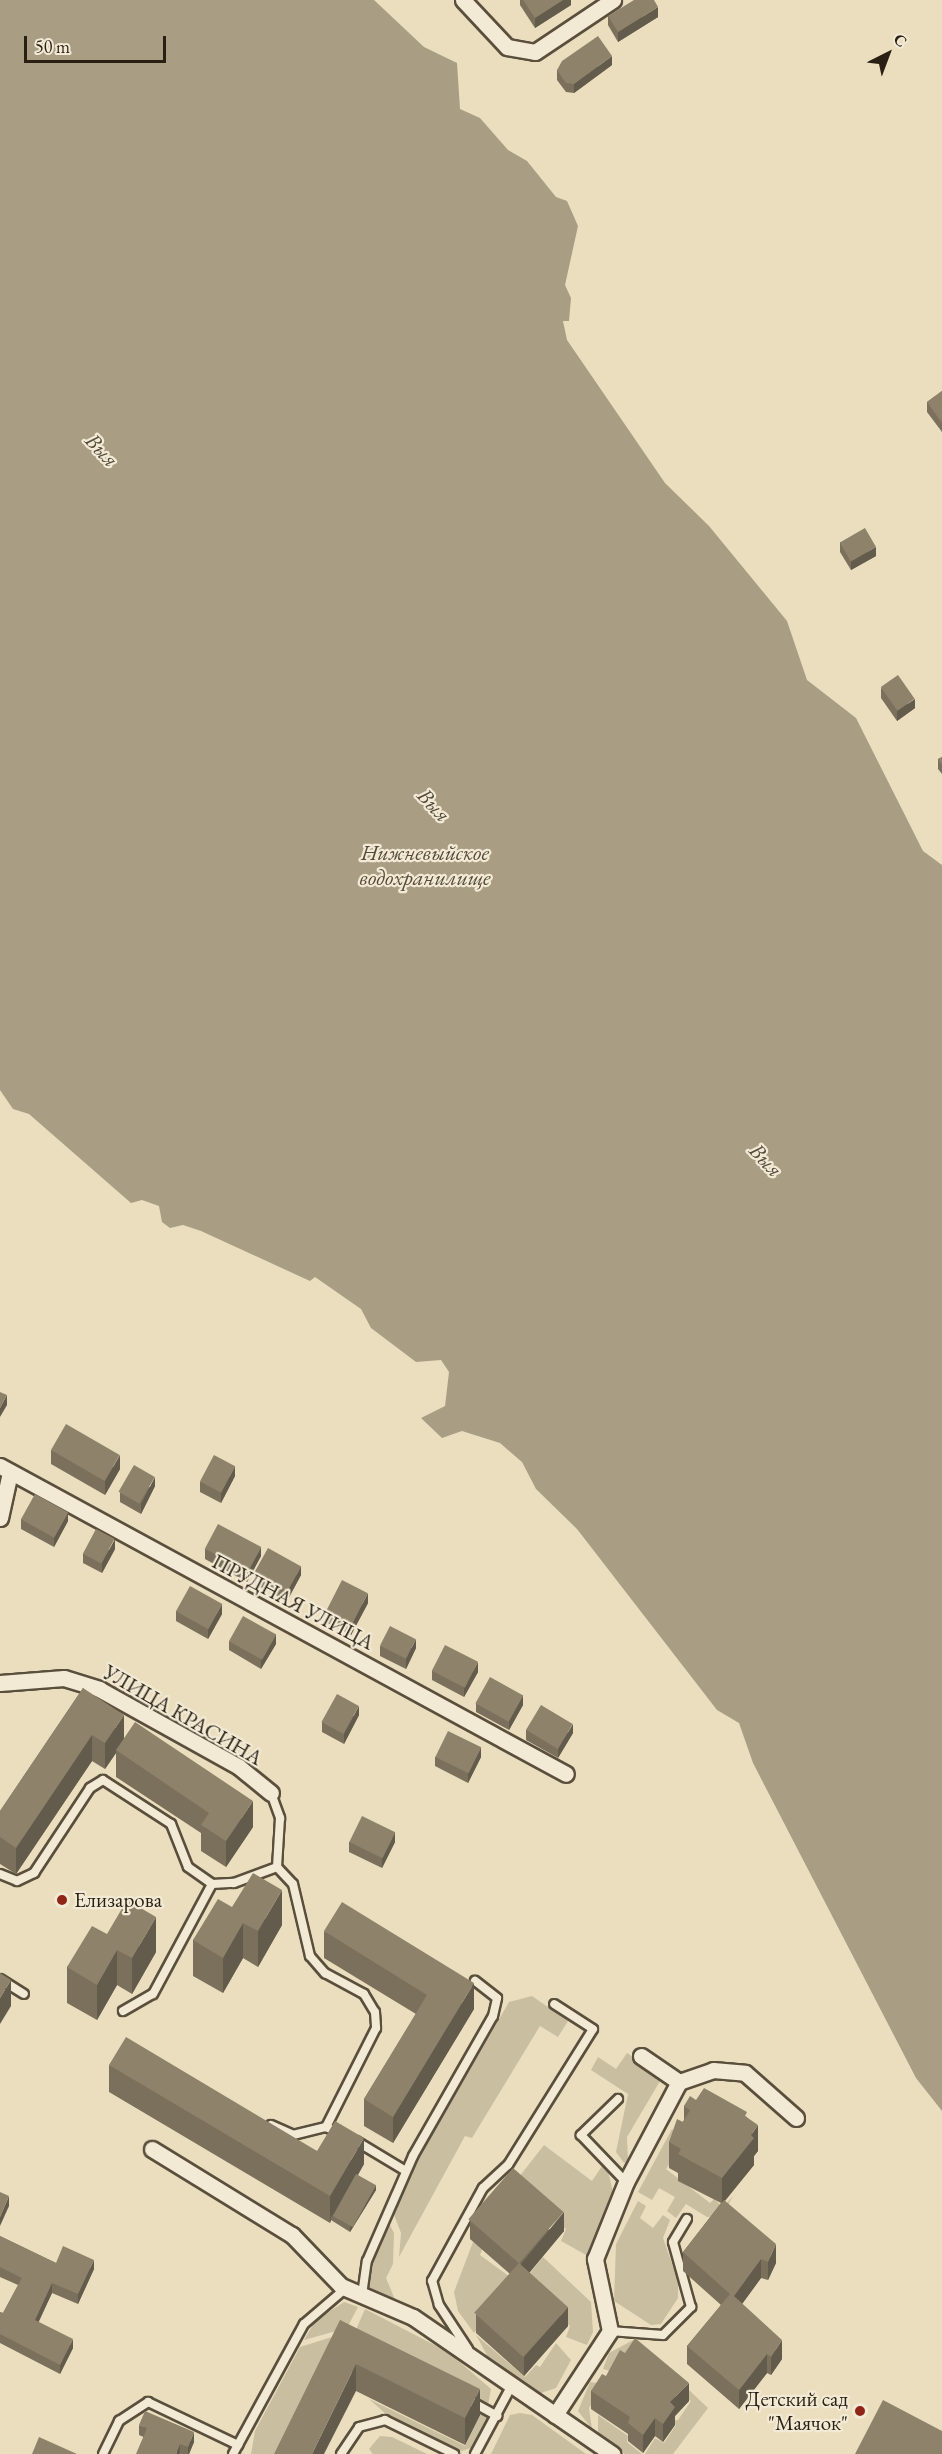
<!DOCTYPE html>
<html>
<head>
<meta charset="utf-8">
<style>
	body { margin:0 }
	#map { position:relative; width:942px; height:2454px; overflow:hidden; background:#ebdebe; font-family:"EB Garamond",serif }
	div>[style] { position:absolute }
	.green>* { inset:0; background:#cabea1 }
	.water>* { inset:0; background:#a99d84 }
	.roads { filter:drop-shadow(2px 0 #5a4f3d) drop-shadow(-2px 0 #5a4f3d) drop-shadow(0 2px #5a4f3d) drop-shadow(0 -2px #5a4f3d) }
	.lane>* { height:8px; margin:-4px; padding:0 4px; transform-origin:4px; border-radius:4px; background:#f2ead5 }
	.street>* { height:15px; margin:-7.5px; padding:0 7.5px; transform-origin:7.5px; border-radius:7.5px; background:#f2ead5 }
	.wall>* { inset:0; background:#7a705c }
	.shaded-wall>* { inset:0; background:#635b4b }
	.building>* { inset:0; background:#8e826b; transform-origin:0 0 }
	.dots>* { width:16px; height:16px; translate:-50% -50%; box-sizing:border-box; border:3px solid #f2ead5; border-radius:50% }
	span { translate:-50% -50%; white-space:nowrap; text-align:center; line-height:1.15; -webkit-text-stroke:4.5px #f2ead5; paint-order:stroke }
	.street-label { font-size:21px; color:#291f12 }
	.poi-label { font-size:21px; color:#291f12 }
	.left { translate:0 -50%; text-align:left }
	.right { translate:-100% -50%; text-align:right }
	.water-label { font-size:22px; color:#564b3a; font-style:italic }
	.north { position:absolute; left:858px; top:24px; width:60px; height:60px; -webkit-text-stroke:4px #f2ead5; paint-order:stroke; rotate:42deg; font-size:16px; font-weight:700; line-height:24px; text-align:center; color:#291f12 }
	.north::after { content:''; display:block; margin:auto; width:21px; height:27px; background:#291f12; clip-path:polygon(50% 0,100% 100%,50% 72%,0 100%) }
	.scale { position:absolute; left:24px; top:36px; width:142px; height:27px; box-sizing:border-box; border:3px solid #291f12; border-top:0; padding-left:8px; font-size:18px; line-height:21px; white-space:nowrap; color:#291f12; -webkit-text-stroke:4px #f2ead5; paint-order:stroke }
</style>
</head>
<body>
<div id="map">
	<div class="green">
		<div style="clip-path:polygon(532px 1996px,568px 2021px,558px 2037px,540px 2026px,472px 2138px,465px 2136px,399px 2257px,401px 2233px,393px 2212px,416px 2163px,509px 2002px)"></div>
		<div style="clip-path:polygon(627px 2053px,663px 2076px,627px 2137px,628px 2161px,624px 2163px,616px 2152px,628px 2094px,591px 2070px,598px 2057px,616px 2069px)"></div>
		<div style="clip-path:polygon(672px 2129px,687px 2138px,666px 2169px,710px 2203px,714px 2199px,723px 2207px,733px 2196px,722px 2216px,707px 2217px,686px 2204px,676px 2218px,667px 2211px,675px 2197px,659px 2188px,652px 2200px,638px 2192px)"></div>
		<div style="clip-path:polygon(544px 2145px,592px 2181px,604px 2163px,607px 2167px,615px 2200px,588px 2256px,561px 2241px,566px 2229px,551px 2220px,519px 2177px)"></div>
		<div style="clip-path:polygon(638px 2201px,646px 2206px,640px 2218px,653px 2228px,663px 2215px,670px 2220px,663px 2238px,678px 2281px,678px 2298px,661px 2324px,651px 2325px,614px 2301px,616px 2244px)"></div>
		<div style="clip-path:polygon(388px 2221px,394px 2233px,393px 2264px,386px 2278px,396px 2302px,368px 2287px,369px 2270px)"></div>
		<div style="clip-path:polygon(473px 2242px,483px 2248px,480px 2255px,517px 2282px,474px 2333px,458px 2311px,454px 2292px)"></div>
		<div style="clip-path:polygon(543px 2257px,591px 2302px,593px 2332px,587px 2345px,566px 2337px,570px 2326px,523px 2282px)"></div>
		<div style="clip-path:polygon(344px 2302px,358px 2307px,347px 2328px,304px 2340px,315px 2321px)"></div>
		<div style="clip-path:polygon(365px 2309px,448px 2352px,491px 2389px,488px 2406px,355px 2332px)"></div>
		<div style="clip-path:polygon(476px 2335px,525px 2377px,536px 2365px,540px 2367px,556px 2343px,571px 2360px,556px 2388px,535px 2395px,488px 2357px)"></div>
		<div style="clip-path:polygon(332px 2337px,284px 2454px,251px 2454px,255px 2431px,300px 2347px)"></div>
		<div style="clip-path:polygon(635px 2339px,708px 2408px,673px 2454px,645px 2454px,655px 2438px,664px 2443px,676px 2425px,671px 2421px,678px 2420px,691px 2401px,673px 2390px,603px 2369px,609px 2353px)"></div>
		<div style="clip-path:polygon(590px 2382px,605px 2384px,589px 2408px,592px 2429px,578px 2411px)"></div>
		<div style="clip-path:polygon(369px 2399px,465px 2446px,480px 2415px,463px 2406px,465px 2401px,489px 2417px,474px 2447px,461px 2451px,387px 2415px)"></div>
		<div style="clip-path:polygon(520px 2413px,532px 2415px,586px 2454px,491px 2454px,510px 2415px)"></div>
		<div style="clip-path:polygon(598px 2415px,628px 2436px,627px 2442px,642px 2454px,625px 2454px,598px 2433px)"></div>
		<div style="clip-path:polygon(380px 2436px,392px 2437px,427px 2454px,373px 2454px,369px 2449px)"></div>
	</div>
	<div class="water">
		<div style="clip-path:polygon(0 0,374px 0,424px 47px,457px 63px,460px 109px,480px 118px,508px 150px,527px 161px,556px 197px,567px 201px,578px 226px,565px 285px,571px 298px,569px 321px,563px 321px,567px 340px,665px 483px,709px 526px,787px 621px,807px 680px,856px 718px,923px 851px,942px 865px,942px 2111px,916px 2078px,753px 1763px,739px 1723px,717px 1710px,577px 1529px,536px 1489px,522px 1462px,500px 1443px,462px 1431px,442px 1438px,421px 1418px,445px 1406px,449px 1372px,441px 1360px,416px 1362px,371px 1328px,361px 1309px,315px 1277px,310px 1281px,201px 1231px,183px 1225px,170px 1228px,162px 1222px,159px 1206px,142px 1200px,131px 1203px,29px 1114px,13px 1109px,0 1090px)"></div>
	</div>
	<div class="roads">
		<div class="lane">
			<div style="left:271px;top:1793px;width:27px;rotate:70deg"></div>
			<div style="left:280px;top:1818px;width:49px;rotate:93.5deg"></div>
			<div style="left:277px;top:1867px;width:23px;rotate:47deg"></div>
			<div style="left:293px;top:1884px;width:74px;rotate:76.7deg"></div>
			<div style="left:310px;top:1956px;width:23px;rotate:49deg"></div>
			<div style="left:325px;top:1973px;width:44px;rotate:28.3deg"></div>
			<div style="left:364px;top:1994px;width:21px;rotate:59deg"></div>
			<div style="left:375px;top:2012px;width:16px;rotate:86deg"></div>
			<div style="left:376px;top:2028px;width:111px;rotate:116.8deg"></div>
			<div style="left:326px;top:2127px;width:12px;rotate:24deg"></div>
			<div style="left:0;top:1874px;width:18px;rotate:22deg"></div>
			<div style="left:17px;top:1881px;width:19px;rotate:-25deg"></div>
			<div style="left:34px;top:1873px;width:102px;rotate:-56.6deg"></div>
			<div style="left:90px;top:1788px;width:15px;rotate:-32deg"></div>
			<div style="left:103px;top:1780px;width:81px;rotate:32.9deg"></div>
			<div style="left:171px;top:1824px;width:46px;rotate:68.4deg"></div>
			<div style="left:188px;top:1867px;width:29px;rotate:35deg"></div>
			<div style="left:212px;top:1884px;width:22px;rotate:-3deg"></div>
			<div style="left:234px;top:1883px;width:46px;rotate:-20.4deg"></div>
			<div style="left:0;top:1979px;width:28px;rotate:32deg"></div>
			<div style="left:123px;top:2011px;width:34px;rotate:-30deg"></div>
			<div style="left:153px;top:1994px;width:125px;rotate:-61.8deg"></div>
			<div style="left:618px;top:2099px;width:52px;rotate:135.8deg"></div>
			<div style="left:581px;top:2135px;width:65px;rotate:46.2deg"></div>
			<div style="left:271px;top:2125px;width:24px;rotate:24deg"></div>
			<div style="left:293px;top:2135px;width:34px;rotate:-14deg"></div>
			<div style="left:356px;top:2141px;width:58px;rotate:31deg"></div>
			<div style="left:362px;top:2295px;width:34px;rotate:-82deg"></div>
			<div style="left:367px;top:2261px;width:115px;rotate:-66.3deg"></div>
			<div style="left:413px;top:2156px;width:161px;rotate:-60.3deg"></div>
			<div style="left:493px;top:2016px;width:18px;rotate:-77deg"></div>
			<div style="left:497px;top:1998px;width:28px;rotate:-142deg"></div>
			<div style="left:610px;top:2331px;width:53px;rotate:4.3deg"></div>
			<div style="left:663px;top:2335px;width:40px;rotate:-45deg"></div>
			<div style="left:691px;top:2307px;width:67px;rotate:-105.5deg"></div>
			<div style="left:673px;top:2242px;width:27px;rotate:-59deg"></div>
			<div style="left:468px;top:2349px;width:53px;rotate:-123.4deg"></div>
			<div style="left:439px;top:2305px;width:25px;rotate:-106deg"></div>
			<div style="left:432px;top:2281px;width:106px;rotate:-61.3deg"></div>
			<div style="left:483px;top:2188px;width:34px;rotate:-43deg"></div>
			<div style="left:508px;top:2165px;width:160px;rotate:-58deg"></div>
			<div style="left:593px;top:2029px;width:46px;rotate:-147.3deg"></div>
			<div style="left:472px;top:2402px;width:29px;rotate:29deg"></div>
			<div style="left:103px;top:2454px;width:37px;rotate:-64deg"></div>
			<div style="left:119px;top:2421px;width:35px;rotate:-33deg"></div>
			<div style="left:148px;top:2402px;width:100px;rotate:25.5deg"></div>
			<div style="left:233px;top:2454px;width:148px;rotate:-61.4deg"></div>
			<div style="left:304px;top:2324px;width:55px;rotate:-40.6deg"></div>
			<div style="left:341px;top:2454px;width:32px;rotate:-56deg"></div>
			<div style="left:359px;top:2427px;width:27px;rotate:-15deg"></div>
			<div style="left:385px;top:2420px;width:77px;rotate:26.2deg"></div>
			<div style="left:475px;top:2454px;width:78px;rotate:-61.8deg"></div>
		</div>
		<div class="street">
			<div style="left:463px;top:0;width:64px;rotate:46.9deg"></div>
			<div style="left:507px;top:47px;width:28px;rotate:10deg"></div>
			<div style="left:535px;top:52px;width:94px;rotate:-33.7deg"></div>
			<div style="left:0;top:1466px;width:644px;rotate:28.55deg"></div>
			<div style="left:0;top:1518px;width:47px;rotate:-77.7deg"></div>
			<div style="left:0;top:1683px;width:64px;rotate:-4.5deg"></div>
			<div style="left:64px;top:1678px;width:37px;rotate:17deg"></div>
			<div style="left:99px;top:1689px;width:160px;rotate:29.1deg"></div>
			<div style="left:239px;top:1767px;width:41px;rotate:39.1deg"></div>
			<div style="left:641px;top:2056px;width:46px;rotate:34.4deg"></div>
			<div style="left:679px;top:2082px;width:36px;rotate:-19deg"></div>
			<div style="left:713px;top:2070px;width:32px;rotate:5deg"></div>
			<div style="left:745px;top:2073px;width:68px;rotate:41.4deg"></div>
			<div style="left:152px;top:2149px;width:164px;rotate:31.6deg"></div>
			<div style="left:292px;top:2235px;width:71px;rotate:46.1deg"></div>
			<div style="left:341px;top:2286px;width:78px;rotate:23.3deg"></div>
			<div style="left:413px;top:2317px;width:242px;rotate:34.5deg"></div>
			<div style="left:555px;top:2415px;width:100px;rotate:-56.8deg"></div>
			<div style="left:610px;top:2331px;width:74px;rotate:-101.8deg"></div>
			<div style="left:595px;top:2259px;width:83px;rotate:-68.1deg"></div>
			<div style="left:626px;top:2182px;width:113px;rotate:-62.1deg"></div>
		</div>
	</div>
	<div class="wall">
		<div style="clip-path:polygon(520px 0,571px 0,571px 5px,535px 28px,520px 5px)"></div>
		<div style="clip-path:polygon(608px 16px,658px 17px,618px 42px,608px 25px)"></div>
		<div style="clip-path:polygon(612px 65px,574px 93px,566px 92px,557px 80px,557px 70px)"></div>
		<div style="clip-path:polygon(942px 391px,942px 432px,927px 412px,927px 402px)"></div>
		<div style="clip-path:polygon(840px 542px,876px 556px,851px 570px,840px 552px)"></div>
		<div style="clip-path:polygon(881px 688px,915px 708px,897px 721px,881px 698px)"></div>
		<div style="clip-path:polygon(942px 757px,942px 774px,938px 769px,938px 759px)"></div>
		<div style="clip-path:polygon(51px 1450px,120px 1469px,105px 1495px,51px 1464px)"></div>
		<div style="clip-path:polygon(235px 1476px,221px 1503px,200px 1492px,200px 1482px)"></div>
		<div style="clip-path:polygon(155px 1486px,141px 1514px,120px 1502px,120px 1493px)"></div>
		<div style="clip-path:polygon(21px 1519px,68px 1521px,54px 1547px,21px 1529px)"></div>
		<div style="clip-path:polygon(115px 1549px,102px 1573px,83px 1563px,83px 1554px)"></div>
		<div style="clip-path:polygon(205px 1549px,261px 1556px,247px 1582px,205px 1559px)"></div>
		<div style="clip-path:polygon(255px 1574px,301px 1575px,287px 1601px,255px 1584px)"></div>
		<div style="clip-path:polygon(368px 1603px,351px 1635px,325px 1622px,325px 1612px)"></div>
		<div style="clip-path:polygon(176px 1611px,222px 1614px,208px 1639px,176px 1621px)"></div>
		<div style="clip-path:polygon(229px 1641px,276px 1644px,261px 1669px,229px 1650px)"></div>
		<div style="clip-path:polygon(380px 1646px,416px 1648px,406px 1669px,380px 1656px)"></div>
		<div style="clip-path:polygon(432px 1671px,478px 1672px,464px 1697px,432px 1680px)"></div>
		<div style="clip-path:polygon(83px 1688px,124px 1739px,253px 1827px,226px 1867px,201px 1851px,201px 1833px,116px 1777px,116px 1753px,105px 1769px,92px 1761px,16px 1874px,0 1864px,0 1811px)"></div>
		<div style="clip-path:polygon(476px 1703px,523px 1705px,509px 1730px,476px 1712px)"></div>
		<div style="clip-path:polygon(359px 1715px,344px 1744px,322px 1732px,322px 1722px)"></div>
		<div style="clip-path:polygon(526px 1730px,573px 1733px,558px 1758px,526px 1740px)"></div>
		<div style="clip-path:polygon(435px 1757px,481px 1757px,468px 1783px,435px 1766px)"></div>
		<div style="clip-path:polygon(349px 1842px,395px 1842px,382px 1868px,349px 1852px)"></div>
		<div style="clip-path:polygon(232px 1907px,282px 1925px,258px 1967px,243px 1958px,223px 1993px,193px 1976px,193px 1940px)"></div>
		<div style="clip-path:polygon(324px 1931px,474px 2009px,393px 2143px,364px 2126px,364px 2099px,416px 2014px,324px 1958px)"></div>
		<div style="clip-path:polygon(107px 1934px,156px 1952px,132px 1994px,117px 1985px,97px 2020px,67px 2003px,67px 1967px)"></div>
		<div style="clip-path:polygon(109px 2065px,317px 2151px,364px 2164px,358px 2175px,376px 2190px,350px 2232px,331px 2220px,330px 2223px,109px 2092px)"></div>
		<div style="clip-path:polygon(696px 2100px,747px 2117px,758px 2151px,754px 2156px,754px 2165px,725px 2201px,776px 2263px,768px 2280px,761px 2278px,742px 2304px,782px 2359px,771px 2375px,767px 2373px,739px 2409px,687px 2364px,687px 2346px,721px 2305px,683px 2271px,683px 2252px,721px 2203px,678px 2181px,678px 2173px,669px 2168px,669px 2142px,684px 2120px,684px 2106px)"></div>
		<div style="clip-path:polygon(470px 2221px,564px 2231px,529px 2272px,568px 2326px,524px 2376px,476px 2333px,476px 2315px,510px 2274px,470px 2239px)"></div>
		<div style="clip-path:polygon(0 2236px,56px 2263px,94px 2269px,78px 2304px,52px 2293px,38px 2322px,73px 2348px,60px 2374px,0 2343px,0 2312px,3px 2313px,18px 2285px,0 2277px)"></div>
		<div style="clip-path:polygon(340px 2320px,480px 2415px,465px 2445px,356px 2391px)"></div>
		<div style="clip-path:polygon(606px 2376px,689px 2401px,675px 2416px,675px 2425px,663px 2442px,655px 2436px,643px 2453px,628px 2441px,628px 2434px,591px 2409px,591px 2391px)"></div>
		<div style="clip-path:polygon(139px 2425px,194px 2442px,189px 2454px,181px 2454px,139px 2435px)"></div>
	</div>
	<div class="shaded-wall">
		<div style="clip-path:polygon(563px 0,571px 0,571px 5px,535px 28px,535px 18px)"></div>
		<div style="clip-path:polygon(658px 7px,658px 17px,618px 42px,618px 32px)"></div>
		<div style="clip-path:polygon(612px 56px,612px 65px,574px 93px,574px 84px)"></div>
		<div style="clip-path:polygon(876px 547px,876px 556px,851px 570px,851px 561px)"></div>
		<div style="clip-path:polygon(915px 699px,915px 708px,897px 721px,897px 711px)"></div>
		<div style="clip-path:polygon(7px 1395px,7px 1405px,0 1417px,0 1408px)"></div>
		<div style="clip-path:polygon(120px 1455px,120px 1469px,105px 1495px,105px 1481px)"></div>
		<div style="clip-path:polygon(235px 1466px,235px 1476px,221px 1503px,221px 1493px)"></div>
		<div style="clip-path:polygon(155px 1477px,155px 1486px,141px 1514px,141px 1504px)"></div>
		<div style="clip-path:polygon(68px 1512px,68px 1521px,54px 1547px,54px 1537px)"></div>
		<div style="clip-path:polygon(115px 1539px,115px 1549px,102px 1573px,102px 1563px)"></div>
		<div style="clip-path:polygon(261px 1547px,261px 1556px,247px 1582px,247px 1572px)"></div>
		<div style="clip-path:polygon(301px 1566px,301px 1575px,287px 1601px,287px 1592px)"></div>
		<div style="clip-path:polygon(368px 1593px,368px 1603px,351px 1635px,351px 1626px)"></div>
		<div style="clip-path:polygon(222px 1604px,222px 1614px,208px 1639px,208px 1629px)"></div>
		<div style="clip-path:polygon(276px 1634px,276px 1644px,261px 1669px,261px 1659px)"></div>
		<div style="clip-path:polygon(416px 1639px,416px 1648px,406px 1669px,406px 1659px)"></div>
		<div style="clip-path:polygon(478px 1662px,478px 1672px,464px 1697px,464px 1688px)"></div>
		<div style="clip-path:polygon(523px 1695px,523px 1705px,509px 1730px,509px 1720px)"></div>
		<div style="clip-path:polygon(359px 1706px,359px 1715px,344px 1744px,344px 1734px)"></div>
		<div style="clip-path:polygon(124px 1715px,124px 1742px,116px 1750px,116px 1753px,105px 1769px,105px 1743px)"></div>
		<div style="clip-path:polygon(573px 1724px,573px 1733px,558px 1758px,558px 1749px)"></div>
		<div style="clip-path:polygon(92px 1735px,92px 1761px,16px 1874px,16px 1848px)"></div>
		<div style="clip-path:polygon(481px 1747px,481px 1757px,468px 1783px,468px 1773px)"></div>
		<div style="clip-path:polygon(253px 1801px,253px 1827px,226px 1867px,226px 1841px)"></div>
		<div style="clip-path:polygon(395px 1832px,395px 1842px,382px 1868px,382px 1858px)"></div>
		<div style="clip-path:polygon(282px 1890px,282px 1925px,258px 1967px,258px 1931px)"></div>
		<div style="clip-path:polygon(156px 1917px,156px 1952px,132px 1994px,132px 1958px)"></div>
		<div style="clip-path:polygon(243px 1923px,243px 1958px,223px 1993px,223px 1958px)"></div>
		<div style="clip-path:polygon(117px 1950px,117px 1985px,97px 2020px,97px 1985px)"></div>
		<div style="clip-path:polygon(11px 1980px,11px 2006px,0 2024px,0 1998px)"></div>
		<div style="clip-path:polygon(474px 1983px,474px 2009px,393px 2143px,393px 2117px)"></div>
		<div style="clip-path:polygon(758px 2125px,758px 2151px,754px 2156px,754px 2165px,722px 2204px,722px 2178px)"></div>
		<div style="clip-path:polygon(364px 2138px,364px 2164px,333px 2217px,331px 2215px,331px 2220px,330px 2223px,330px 2196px)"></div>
		<div style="clip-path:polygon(376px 2185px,376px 2190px,350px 2232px,350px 2227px)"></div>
		<div style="clip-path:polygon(9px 2196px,9px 2206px,0 2226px,0 2217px)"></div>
		<div style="clip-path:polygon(564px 2212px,564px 2231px,521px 2283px,521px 2264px)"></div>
		<div style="clip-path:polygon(776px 2244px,776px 2263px,768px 2280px,768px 2262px)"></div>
		<div style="clip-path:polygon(761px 2259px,761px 2278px,734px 2315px,734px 2296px)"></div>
		<div style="clip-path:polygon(94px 2260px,94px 2269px,78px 2304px,78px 2294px)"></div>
		<div style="clip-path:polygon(52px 2283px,52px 2293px,35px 2330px,35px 2320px)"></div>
		<div style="clip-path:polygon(568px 2307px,568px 2326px,524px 2376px,524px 2357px)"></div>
		<div style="clip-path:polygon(73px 2339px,73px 2348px,60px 2374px,60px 2365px)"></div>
		<div style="clip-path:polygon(782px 2340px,782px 2359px,771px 2375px,771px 2357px)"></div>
		<div style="clip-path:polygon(767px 2354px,767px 2373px,739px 2409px,739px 2390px)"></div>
		<div style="clip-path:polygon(356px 2364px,356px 2391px,324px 2454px,312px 2454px)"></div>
		<div style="clip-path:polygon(689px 2383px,689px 2401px,675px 2416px,675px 2425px,663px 2442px,663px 2424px,670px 2402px)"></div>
		<div style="clip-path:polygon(480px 2389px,480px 2415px,465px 2445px,465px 2418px)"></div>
		<div style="clip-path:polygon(655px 2418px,655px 2436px,643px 2453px,643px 2435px)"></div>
		<div style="clip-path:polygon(194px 2432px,194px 2442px,189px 2454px,188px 2454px,188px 2447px)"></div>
		<div style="clip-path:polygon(180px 2444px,180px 2454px,176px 2454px)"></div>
	</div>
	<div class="building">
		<div style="clip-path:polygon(523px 0,563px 0,535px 18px)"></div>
		<div style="clip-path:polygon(634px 0,654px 0,658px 7px,618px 32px,608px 16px)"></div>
		<div style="clip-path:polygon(598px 36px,612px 56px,574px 84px,566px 83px,557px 70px,562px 61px)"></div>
		<div style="clip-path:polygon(942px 391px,942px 423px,927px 402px)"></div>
		<div style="left:865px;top:528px;width:22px;height:29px;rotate:60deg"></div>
		<div style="left:898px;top:675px;width:29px;height:21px;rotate:55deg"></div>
		<div style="clip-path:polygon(942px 757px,942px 765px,938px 759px)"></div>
		<div style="clip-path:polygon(0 1392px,7px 1395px,0 1408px)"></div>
		<div style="left:66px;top:1424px;width:62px;height:30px;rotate:30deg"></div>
		<div style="left:214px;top:1455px;width:24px;height:30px;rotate:28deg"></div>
		<div style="left:134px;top:1465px;width:24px;height:31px;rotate:30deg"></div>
		<div style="left:35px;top:1494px;width:38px;height:29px;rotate:29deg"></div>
		<div style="left:218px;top:1524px;width:49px;height:28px;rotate:28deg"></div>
		<div style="left:96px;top:1529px;width:21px;height:28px;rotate:28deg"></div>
		<div style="left:268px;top:1548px;width:38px;height:29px;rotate:29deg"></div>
		<div style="left:342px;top:1580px;width:29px;height:36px;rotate:27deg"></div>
		<div style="left:190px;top:1586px;width:37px;height:29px;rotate:29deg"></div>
		<div style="left:243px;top:1616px;width:38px;height:29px;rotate:29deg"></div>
		<div style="left:390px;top:1626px;width:29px;height:22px;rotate:27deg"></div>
		<div style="left:445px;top:1645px;width:37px;height:29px;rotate:27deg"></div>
		<div style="left:490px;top:1677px;width:38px;height:30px;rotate:29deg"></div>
		<div style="clip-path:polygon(83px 1688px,124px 1715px,105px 1743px,92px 1735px,16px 1848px,0 1837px,0 1811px)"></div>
		<div style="left:337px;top:1694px;width:25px;height:32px;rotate:29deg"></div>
		<div style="left:541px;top:1705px;width:37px;height:29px;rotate:31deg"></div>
		<div style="clip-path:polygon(135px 1722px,253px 1801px,226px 1841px,201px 1825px,209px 1813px,116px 1750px)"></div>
		<div style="left:448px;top:1731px;width:37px;height:29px;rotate:26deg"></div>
		<div style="left:362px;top:1816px;width:37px;height:29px;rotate:26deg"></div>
		<div style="clip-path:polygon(253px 1873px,282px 1890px,258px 1931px,243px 1923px,223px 1958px,193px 1940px,218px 1899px,232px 1907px)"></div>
		<div style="clip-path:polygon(127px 1900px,156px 1917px,132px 1958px,117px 1950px,97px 1985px,67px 1967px,92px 1926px,107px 1934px)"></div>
		<div style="clip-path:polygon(342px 1902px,474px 1983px,393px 2117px,364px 2099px,427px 1995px,324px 1931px)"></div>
		<div style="clip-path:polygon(0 1973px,11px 1980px,0 1998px)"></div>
		<div style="clip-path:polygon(126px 2037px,317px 2151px,335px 2121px,364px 2138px,330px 2196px,109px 2065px)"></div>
		<div style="clip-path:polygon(704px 2088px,747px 2112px,745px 2116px,758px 2125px,751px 2135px,754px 2138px,722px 2178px,678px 2154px,681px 2149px,669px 2142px,677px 2119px,683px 2122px,690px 2110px,684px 2106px,690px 2096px,696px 2100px)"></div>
		<div style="left:513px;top:2168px;width:67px;height:68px;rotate:41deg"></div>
		<div style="left:356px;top:2174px;width:23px;height:48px;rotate:29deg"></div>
		<div style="clip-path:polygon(0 2192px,9px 2196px,0 2217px)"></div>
		<div style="clip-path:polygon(724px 2200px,776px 2244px,768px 2262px,761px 2259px,734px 2296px,782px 2340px,771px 2357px,767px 2354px,739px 2390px,687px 2346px,730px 2294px,683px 2252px)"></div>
		<div style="clip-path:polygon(0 2236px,56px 2263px,63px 2246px,94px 2260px,78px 2294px,52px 2283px,35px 2320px,73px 2339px,60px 2365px,0 2334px,0 2312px,3px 2313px,22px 2278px,0 2267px)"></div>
		<div style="left:519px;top:2263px;width:66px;height:67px;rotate:42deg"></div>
		<div style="clip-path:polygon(340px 2320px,480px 2389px,465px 2418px,356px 2364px,312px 2454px,274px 2454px)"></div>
		<div style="clip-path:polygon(635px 2338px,689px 2383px,670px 2402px,675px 2407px,663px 2424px,655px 2418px,643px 2435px,628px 2423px,630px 2417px,591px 2391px,602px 2374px,606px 2376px,620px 2350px,625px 2353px)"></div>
		<div style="clip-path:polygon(883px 2400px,942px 2431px,942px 2454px,855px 2454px)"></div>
		<div style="clip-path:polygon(145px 2411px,194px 2432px,188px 2447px,180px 2444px,176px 2454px,136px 2454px,147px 2428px,139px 2425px)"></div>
		<div style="clip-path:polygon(39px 2437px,77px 2454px,32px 2454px)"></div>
	</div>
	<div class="dots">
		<div style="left:62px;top:1900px;background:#8f2418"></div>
		<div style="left:860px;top:2411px;background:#8f2418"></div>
	</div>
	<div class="street-label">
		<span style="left:293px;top:1602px;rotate:28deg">ПРУДНАЯ УЛИЦА</span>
		<span style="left:183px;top:1715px;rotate:30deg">УЛИЦА КРАСИНА</span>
	</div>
	<div class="poi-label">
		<span class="left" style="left:74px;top:1900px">Елизарова</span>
		<span class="right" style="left:848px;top:2411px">Детский сад<br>"Маячок"</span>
	</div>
	<div class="water-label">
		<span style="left:102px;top:450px;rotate:47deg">Выя</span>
		<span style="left:434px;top:805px;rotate:47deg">Выя</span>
		<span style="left:425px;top:865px">Нижневыйское<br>водохранилище</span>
		<span style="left:766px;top:1160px;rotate:47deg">Выя</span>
	</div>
	<div class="north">С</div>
	<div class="scale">50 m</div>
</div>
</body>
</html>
